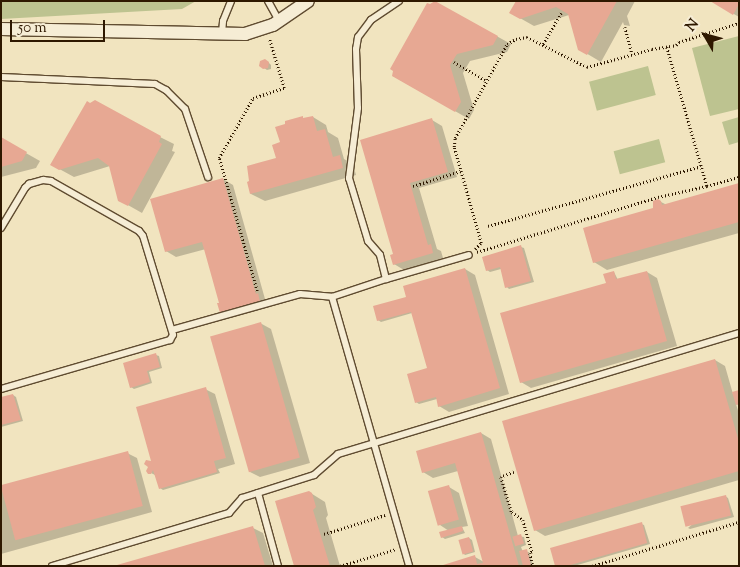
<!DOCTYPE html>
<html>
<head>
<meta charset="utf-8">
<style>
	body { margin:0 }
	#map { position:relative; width:740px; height:567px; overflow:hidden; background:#f1e4bf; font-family:"Sorts Mill Goudy",serif }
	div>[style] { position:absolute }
	.green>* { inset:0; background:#bdc390; transform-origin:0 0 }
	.shadow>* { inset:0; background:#0003 }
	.building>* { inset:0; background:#e7a893; transform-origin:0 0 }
	.path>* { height:2.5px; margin-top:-1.25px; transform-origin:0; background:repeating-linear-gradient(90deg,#2e1800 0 1px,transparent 0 3.5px) }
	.roads { filter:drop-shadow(1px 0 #5f4b30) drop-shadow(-1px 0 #5f4b30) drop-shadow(0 1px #5f4b30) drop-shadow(0 -1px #5f4b30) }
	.lane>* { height:6px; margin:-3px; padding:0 3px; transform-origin:3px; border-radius:3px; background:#f6edd5 }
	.street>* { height:12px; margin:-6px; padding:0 6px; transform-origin:6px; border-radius:6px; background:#f6edd5 }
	span { translate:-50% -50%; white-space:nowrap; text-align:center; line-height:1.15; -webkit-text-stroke:5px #f6edd5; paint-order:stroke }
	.frame { position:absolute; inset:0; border:2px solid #2e1800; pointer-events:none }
	.north { position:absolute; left:680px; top:10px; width:50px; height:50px; -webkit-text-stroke:4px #f6edd5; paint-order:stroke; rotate:308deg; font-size:14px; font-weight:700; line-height:20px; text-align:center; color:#2e1800 }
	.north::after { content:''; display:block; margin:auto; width:18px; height:22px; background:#2e1800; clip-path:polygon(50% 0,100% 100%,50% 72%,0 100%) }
	.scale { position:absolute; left:10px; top:20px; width:95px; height:22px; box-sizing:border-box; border:2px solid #2e1800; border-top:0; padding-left:6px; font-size:15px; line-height:18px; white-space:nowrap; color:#2e1800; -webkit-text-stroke:4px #f6edd5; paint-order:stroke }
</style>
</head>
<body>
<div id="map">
	<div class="green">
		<div style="clip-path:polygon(1px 1px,196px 1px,182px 9px,1px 19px)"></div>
		<div style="clip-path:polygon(739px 36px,739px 109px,710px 116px,692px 48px)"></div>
		<div style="left:648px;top:66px;width:30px;height:61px;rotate:75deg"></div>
		<div style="clip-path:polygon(739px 117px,739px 142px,729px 145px,722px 122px)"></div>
		<div style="left:659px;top:139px;width:24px;height:47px;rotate:75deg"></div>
	</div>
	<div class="shadow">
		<div style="clip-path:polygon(518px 1px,635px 1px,627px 16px,630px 26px,624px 25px,623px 22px,601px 62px,579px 49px,569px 15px,534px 26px,511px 13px)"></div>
		<div style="clip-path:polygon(712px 1px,739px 1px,739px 17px)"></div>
		<div style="clip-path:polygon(435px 2px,511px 44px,507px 52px,470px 61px,463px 73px,474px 110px,469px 119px,393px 76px,430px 6px)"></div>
		<div style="clip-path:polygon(268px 62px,271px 65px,271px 69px,267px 70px,264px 68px)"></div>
		<div style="clip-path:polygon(313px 117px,326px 125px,328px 132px,338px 138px,344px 159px,353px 164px,356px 175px,265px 201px,251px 194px,248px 183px,278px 159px,281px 143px)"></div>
		<div style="clip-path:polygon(432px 120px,442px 126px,457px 177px,419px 188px,437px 249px,441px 251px,443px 258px,404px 270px,394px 264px,395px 255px,362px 141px)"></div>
		<div style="clip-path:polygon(160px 137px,174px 144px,172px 151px,175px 152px,142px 213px,119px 200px,110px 166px,74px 177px,52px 165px)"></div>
		<div style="clip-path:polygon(1px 139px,40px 161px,36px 168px,1px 177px)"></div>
		<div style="clip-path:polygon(223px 179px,233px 185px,265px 299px,268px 300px,270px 307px,231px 318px,221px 313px,221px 304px,206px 249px,176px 257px,166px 251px)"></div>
		<div style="clip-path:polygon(739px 185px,739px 233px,607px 270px,594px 262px,661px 202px,667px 205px)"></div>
		<div style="clip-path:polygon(521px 247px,524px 248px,534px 282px,509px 289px,507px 287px,501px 269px,490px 272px,487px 270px)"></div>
		<div style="clip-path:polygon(465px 269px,475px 275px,509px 394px,449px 412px,439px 406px,437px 399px,419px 404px,416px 402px,429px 369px,412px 313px,381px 322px,378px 320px,408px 297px)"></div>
		<div style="clip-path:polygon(614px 272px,618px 280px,647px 272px,657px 278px,677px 346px,531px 388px,521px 382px,607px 283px)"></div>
		<div style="clip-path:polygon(260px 323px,271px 329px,310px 463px,260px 477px,250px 472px)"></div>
		<div style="clip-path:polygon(156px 355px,159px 356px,162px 368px,149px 372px,152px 383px,134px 389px,131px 387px)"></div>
		<div style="clip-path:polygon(715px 360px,725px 366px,733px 394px,739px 392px,739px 405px,736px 404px,739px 414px,739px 480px,545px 536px,535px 530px)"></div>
		<div style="clip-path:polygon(205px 389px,215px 394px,235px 464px,218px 469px,220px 473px,163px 490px,160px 488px,157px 476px,151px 473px,153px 462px)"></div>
		<div style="clip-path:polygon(13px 395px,16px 397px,23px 421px,1px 427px,1px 399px)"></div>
		<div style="clip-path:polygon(481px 433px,491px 439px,518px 536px,524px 537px,526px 545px,521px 547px,523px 552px,529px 552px,533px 566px,443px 566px,475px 557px,484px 562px,458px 471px,433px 478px,423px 472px)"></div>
		<div style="clip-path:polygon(127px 453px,137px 458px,152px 512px,1px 554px,1px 488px)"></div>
		<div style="clip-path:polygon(449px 487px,459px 493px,468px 526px,462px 527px,465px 533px,445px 539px,442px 537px,449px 531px,440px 525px)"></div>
		<div style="clip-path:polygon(309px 492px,325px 502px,328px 515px,326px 518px,340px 566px,295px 566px)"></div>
		<div style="clip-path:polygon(725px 496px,728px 498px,734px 517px,690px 529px,688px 528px)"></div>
		<div style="clip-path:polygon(641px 524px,644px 525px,650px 544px,574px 566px,556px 566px)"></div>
		<div style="clip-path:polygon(253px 528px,263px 533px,273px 566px,120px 566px)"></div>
		<div style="clip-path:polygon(469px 538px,472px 540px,475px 552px,465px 555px,463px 553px)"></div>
	</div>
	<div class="building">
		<div style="clip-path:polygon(435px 1px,498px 36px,493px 45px,457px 54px,450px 65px,461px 102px,455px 112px,392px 76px,393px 71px,390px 69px,427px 3px,430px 4px)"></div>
		<div style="clip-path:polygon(516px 1px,617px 1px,587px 55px,578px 50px,568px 14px,556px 7px,520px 19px,509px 13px)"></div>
		<div style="clip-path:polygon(710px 1px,739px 1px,739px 4px,733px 15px)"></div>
		<div style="clip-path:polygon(265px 59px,269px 62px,268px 68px,263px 69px,259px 66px,260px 61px)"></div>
		<div style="clip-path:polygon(95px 100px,161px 136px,159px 142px,162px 144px,128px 206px,118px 201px,109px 166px,98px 158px,59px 170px,50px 165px,87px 101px,90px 103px)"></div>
		<div style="clip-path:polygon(303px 116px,303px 118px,313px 116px,317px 131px,325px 129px,333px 157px,340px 155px,343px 168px,250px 194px,247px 182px,249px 181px,247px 166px,276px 158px,272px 145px,280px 142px,275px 127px,285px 124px,285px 121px)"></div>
		<div style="clip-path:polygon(432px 118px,448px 172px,410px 183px,428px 245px,431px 244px,433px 253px,393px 265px,390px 255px,393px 254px,360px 140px)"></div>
		<div style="clip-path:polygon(1px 137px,27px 152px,22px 161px,1px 167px)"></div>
		<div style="clip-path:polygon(223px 178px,256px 294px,258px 293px,260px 302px,220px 313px,217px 303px,219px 303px,202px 242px,165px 252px,150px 199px)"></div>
		<div style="clip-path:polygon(739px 183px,739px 222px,593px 263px,583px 228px,653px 208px,653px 201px,658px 199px,661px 201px,662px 205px)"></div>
		<div style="clip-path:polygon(521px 245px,531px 281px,505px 288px,500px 267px,486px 271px,482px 257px)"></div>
		<div style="clip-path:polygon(465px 268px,500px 388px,438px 407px,436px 397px,415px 403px,407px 374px,427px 368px,411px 312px,377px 321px,373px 306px,406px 297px,403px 286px)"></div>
		<div style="clip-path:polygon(614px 271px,616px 279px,647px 271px,667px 341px,520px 383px,500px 313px,606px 283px,603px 274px)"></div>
		<div style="left:261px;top:322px;width:141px;height:53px;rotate:74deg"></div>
		<div style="clip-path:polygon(156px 353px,160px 367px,147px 371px,150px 382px,130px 388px,123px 363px)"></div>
		<div style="clip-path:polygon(715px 359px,739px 442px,739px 471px,534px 531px,502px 421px)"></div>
		<div style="clip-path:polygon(206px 387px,226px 458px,214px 461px,217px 472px,159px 489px,153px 470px,151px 474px,148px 474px,146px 471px,148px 467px,144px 464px,146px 460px,151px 461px,136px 407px)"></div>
		<div style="clip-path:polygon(739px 390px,739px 404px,736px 405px,732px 392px)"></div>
		<div style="clip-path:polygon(13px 394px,21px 420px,1px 425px,1px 397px)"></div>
		<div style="clip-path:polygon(481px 432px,519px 566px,440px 566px,475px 555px,477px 564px,483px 563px,455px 463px,422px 473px,416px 451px)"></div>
		<div style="left:128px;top:451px;width:57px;height:132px;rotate:75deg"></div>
		<div style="left:449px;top:485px;width:36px;height:22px;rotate:74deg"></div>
		<div style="clip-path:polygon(309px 491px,312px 493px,316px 507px,313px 510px,330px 566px,294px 566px,275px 501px)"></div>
		<div style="left:726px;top:495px;width:21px;height:47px;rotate:76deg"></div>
		<div style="clip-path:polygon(642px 522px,647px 543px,567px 566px,555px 566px,550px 548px)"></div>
		<div style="clip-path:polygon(253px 526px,265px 566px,118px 566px,117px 565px)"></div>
		<div style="clip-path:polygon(462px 526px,463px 531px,441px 538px,439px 532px)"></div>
		<div style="left:521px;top:534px;width:10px;height:9px;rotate:73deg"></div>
		<div style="left:469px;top:537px;width:15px;height:11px;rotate:74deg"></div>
		<div style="clip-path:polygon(527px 549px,531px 566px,523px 566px,519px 551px)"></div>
	</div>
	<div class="path">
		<div style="left:625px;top:27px;width:28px;rotate:75deg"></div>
		<div style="left:543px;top:44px;width:36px;rotate:-60deg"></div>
		<div style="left:667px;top:47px;width:145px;rotate:73.9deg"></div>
		<div style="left:707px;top:186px;width:33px;rotate:-16deg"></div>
		<div style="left:454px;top:62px;width:36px;rotate:30deg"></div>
		<div style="left:413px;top:186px;width:50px;rotate:-17.4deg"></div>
		<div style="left:488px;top:226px;width:221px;rotate:-15.7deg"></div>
		<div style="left:475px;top:249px;width:8px;rotate:-45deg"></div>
		<div style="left:481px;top:243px;width:100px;rotate:-105.7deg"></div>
		<div style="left:454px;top:147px;width:9px;rotate:-84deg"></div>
		<div style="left:455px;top:138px;width:107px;rotate:-61deg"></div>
		<div style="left:507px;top:44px;width:10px;rotate:-29deg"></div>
		<div style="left:516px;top:39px;width:11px;rotate:-10deg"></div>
		<div style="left:527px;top:37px;width:67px;rotate:26.6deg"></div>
		<div style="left:587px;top:67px;width:67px;rotate:-15.5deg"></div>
		<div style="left:652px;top:49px;width:24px;rotate:-9deg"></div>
		<div style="left:676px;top:45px;width:4px;rotate:-45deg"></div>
		<div style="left:679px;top:42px;width:63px;rotate:-17.6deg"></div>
		<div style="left:477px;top:252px;width:189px;rotate:-16.9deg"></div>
		<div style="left:658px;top:197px;width:50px;rotate:-12.7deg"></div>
		<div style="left:257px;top:291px;width:138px;rotate:-105.9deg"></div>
		<div style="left:219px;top:158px;width:69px;rotate:-60.5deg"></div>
		<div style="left:253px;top:98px;width:33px;rotate:-18deg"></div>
		<div style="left:284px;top:88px;width:52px;rotate:-106.7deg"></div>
		<div style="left:514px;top:472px;width:14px;rotate:159deg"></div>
		<div style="left:501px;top:477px;width:37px;rotate:73deg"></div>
		<div style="left:512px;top:512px;width:14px;rotate:36deg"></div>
		<div style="left:523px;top:520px;width:33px;rotate:74deg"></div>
		<div style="left:532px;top:552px;width:2px;rotate:153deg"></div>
		<div style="left:530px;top:553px;width:13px;rotate:77deg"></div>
		<div style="left:324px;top:534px;width:64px;rotate:-17.3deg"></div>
		<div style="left:340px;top:566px;width:59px;rotate:-16.9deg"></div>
		<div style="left:592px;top:566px;width:153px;rotate:-16.7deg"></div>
	</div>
	<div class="roads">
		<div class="lane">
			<div style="left:268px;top:1px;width:23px;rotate:61deg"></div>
			<div style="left:399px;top:1px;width:34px;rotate:146deg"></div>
			<div style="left:371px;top:20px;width:21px;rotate:127deg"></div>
			<div style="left:358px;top:37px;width:12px;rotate:99deg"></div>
			<div style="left:356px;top:49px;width:59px;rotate:88.1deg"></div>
			<div style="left:358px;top:108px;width:71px;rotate:97.3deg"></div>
			<div style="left:349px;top:178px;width:66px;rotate:73.2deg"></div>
			<div style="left:368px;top:241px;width:18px;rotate:49deg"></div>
			<div style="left:380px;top:255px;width:25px;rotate:76deg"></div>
			<div style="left:386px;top:279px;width:57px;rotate:161.6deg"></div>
			<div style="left:332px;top:297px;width:280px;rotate:74deg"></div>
			<div style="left:222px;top:33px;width:12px;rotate:-85deg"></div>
			<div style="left:223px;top:21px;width:22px;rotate:-68deg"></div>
			<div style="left:1px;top:77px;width:154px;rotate:2.6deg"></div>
			<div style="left:155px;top:84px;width:13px;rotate:29deg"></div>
			<div style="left:166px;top:90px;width:27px;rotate:45deg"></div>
			<div style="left:185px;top:109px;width:72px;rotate:71.3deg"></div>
			<div style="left:1px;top:228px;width:47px;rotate:-59deg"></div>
			<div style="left:25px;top:188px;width:6px;rotate:-45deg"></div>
			<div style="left:29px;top:184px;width:15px;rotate:-16deg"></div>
			<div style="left:43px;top:180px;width:8px;rotate:7deg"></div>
			<div style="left:51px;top:181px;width:101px;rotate:29.6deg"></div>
			<div style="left:139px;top:231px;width:6px;rotate:51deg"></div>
			<div style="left:143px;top:236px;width:103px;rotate:73.1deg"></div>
			<div style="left:173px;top:335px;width:6px;rotate:121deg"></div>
			<div style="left:170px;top:340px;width:176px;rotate:163.8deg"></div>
			<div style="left:386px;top:279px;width:86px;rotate:-16.1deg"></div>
			<div style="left:172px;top:330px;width:133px;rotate:-15.7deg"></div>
			<div style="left:300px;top:294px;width:32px;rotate:5deg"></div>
			<div style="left:258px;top:493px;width:76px;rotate:74.7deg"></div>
			<div style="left:52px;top:566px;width:185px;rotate:-16.7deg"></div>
			<div style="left:229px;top:513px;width:20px;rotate:-49deg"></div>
			<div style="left:242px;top:498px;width:76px;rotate:-17.7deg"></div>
			<div style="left:314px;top:475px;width:32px;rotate:-41deg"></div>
			<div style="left:338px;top:454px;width:419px;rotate:-16.8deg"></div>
		</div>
		<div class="street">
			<div style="left:1px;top:29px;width:244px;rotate:1.2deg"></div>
			<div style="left:245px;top:34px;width:29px;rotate:-18deg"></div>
			<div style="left:273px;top:25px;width:42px;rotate:-34.4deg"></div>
		</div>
	</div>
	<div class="frame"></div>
	<div class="north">N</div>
	<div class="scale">50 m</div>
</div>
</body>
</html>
